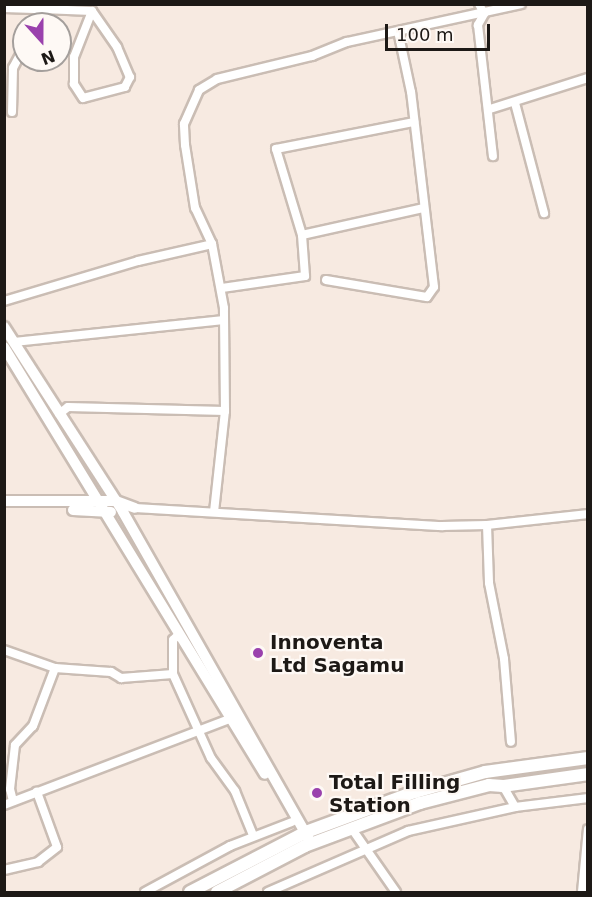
<!DOCTYPE html>
<html>
<head>
<meta charset="utf-8">
<style>
	body { margin:0 }
	#map { position:relative; width:592px; height:897px; overflow:hidden; background:#f7eae1; font-family:"DejaVu Sans",sans-serif }
	div>[style] { position:absolute }
	.roads { filter:drop-shadow(2px 0 #cabdb4) drop-shadow(-2px 0 #cabdb4) drop-shadow(0 2px #cabdb4) drop-shadow(0 -2px #cabdb4) }
	.minor>* { height:8px; margin:-4px; padding:0 4px; transform-origin:4px; border-radius:4px; background:#fff }
	.major>* { height:10px; margin:-5px; padding:0 5px; transform-origin:5px; border-radius:5px; background:#fff }
	.highway>* { height:12px; margin:-6px; padding:0 6px; transform-origin:6px; border-radius:6px; background:#fff }
	.dots>* { width:16px; height:16px; translate:-50% -50%; box-sizing:border-box; border:3px solid #fef9f5; border-radius:50% }
	span { translate:-50% -50%; white-space:nowrap; text-align:center; line-height:1.15; -webkit-text-stroke:4.5px #fef9f5; paint-order:stroke }
	.poi-label { font-size:20px; color:#1d1916; font-weight:700 }
	.left { translate:0 -50%; text-align:left }
	.frame { position:absolute; inset:0; border:6px solid #1d1916; pointer-events:none }
	.north { position:absolute; left:12px; top:12px; width:60px; height:60px; box-sizing:border-box; background:#fef9f5; border:2px solid #a49f9c; border-radius:50%; rotate:159deg; font-size:16px; font-weight:700; line-height:24px; text-align:center; color:#1d1916 }
	.north::after { content:''; display:block; margin:auto; width:21px; height:27px; background:#9a41ad; clip-path:polygon(50% 0,100% 100%,50% 72%,0 100%) }
	.scale { position:absolute; left:385px; top:24px; width:105px; height:27px; box-sizing:border-box; border:3px solid #1d1916; border-top:0; padding-left:8px; font-size:18px; line-height:21px; white-space:nowrap; color:#1d1916; -webkit-text-stroke:4px #fef9f5; paint-order:stroke }
</style>
</head>
<body>
<div id="map">
	<div class="roads">
		<div class="minor">
			<div style="left:479px;top:4px;width:11px;rotate:63deg"></div>
			<div style="left:484px;top:14px;width:13px;rotate:119deg"></div>
			<div style="left:478px;top:25px;width:132px;rotate:83.5deg"></div>
			<div style="left:4px;top:8px;width:38px;rotate:2deg"></div>
			<div style="left:92px;top:11px;width:44px;rotate:55.2deg"></div>
			<div style="left:117px;top:47px;width:33px;rotate:67deg"></div>
			<div style="left:130px;top:77px;width:11px;rotate:117deg"></div>
			<div style="left:125px;top:87px;width:43px;rotate:165.3deg"></div>
			<div style="left:83px;top:98px;width:17px;rotate:-123deg"></div>
			<div style="left:74px;top:84px;width:27px;rotate:-90deg"></div>
			<div style="left:74px;top:57px;width:49px;rotate:-68.6deg"></div>
			<div style="left:36px;top:24px;width:16px;rotate:-68deg"></div>
			<div style="left:42px;top:9px;width:50px;rotate:2.3deg"></div>
			<div style="left:515px;top:103px;width:114px;rotate:75.2deg"></div>
			<div style="left:490px;top:109px;width:103px;rotate:-17.6deg"></div>
			<div style="left:12px;top:112px;width:44px;rotate:-88.7deg"></div>
			<div style="left:13px;top:68px;width:24px;rotate:-62deg"></div>
			<div style="left:302px;top:235px;width:90px;rotate:-106.8deg"></div>
			<div style="left:276px;top:149px;width:141px;rotate:-11.1deg"></div>
			<div style="left:326px;top:280px;width:102px;rotate:9.6deg"></div>
			<div style="left:427px;top:297px;width:12px;rotate:-55deg"></div>
			<div style="left:434px;top:287px;width:196px;rotate:-96.7deg"></div>
			<div style="left:411px;top:92px;width:62px;rotate:-102deg"></div>
			<div style="left:222px;top:288px;width:84px;rotate:-8.2deg"></div>
			<div style="left:305px;top:276px;width:41px;rotate:-94.2deg"></div>
			<div style="left:302px;top:235px;width:125px;rotate:-12.5deg"></div>
			<div style="left:4px;top:301px;width:140px;rotate:-16.6deg"></div>
			<div style="left:138px;top:261px;width:76px;rotate:-12.9deg"></div>
			<div style="left:14px;top:342px;width:211px;rotate:-6deg"></div>
			<div style="left:59px;top:414px;width:11px;rotate:-38deg"></div>
			<div style="left:68px;top:407px;width:157px;rotate:1.5deg"></div>
			<div style="left:135px;top:508px;width:308px;rotate:3.4deg"></div>
			<div style="left:442px;top:526px;width:45px;rotate:-1.3deg"></div>
			<div style="left:487px;top:525px;width:102px;rotate:-6.2deg"></div>
			<div style="left:214px;top:512px;width:102px;rotate:-83.8deg"></div>
			<div style="left:225px;top:411px;width:103px;rotate:-90.6deg"></div>
			<div style="left:224px;top:308px;width:65px;rotate:-100.6deg"></div>
			<div style="left:212px;top:244px;width:40px;rotate:-115deg"></div>
			<div style="left:195px;top:208px;width:64px;rotate:-99deg"></div>
			<div style="left:185px;top:145px;width:21px;rotate:-93deg"></div>
			<div style="left:184px;top:124px;width:37px;rotate:-66deg"></div>
			<div style="left:199px;top:90px;width:21px;rotate:-31deg"></div>
			<div style="left:217px;top:79px;width:98px;rotate:-13.6deg"></div>
			<div style="left:312px;top:56px;width:38px;rotate:-22deg"></div>
			<div style="left:347px;top:42px;width:178px;rotate:-12.3deg"></div>
			<div style="left:487px;top:525px;width:58px;rotate:88deg"></div>
			<div style="left:489px;top:583px;width:77px;rotate:78.8deg"></div>
			<div style="left:504px;top:659px;width:83px;rotate:85.2deg"></div>
			<div style="left:179px;top:634px;width:8px;rotate:135deg"></div>
			<div style="left:173px;top:640px;width:34px;rotate:90deg"></div>
			<div style="left:173px;top:674px;width:92px;rotate:65.7deg"></div>
			<div style="left:211px;top:758px;width:41px;rotate:54deg"></div>
			<div style="left:235px;top:791px;width:48px;rotate:67.8deg"></div>
			<div style="left:4px;top:650px;width:54px;rotate:19.4deg"></div>
			<div style="left:55px;top:668px;width:56px;rotate:4.1deg"></div>
			<div style="left:111px;top:672px;width:12px;rotate:31deg"></div>
			<div style="left:121px;top:678px;width:52px;rotate:-4.4deg"></div>
			<div style="left:503px;top:786px;width:24px;rotate:60deg"></div>
			<div style="left:13px;top:801px;width:12px;rotate:-104deg"></div>
			<div style="left:10px;top:789px;width:44px;rotate:-83.5deg"></div>
			<div style="left:15px;top:745px;width:26px;rotate:-47deg"></div>
			<div style="left:33px;top:726px;width:62px;rotate:-69.2deg"></div>
			<div style="left:4px;top:805px;width:244px;rotate:-20.9deg"></div>
			<div style="left:352px;top:829px;width:77px;rotate:55.1deg"></div>
			<div style="left:4px;top:870px;width:35px;rotate:-13deg"></div>
			<div style="left:38px;top:862px;width:24px;rotate:-38deg"></div>
			<div style="left:57px;top:847px;width:59px;rotate:-110deg"></div>
			<div style="left:145px;top:892px;width:97px;rotate:-28.4deg"></div>
			<div style="left:230px;top:846px;width:66px;rotate:-21.2deg"></div>
			<div style="left:268px;top:892px;width:153px;rotate:-23.5deg"></div>
			<div style="left:408px;top:831px;width:110px;rotate:-12.6deg"></div>
			<div style="left:515px;top:807px;width:74px;rotate:-7deg"></div>
			<div style="left:582px;top:892px;width:63px;rotate:-84.6deg"></div>
		</div>
		<div class="major">
			<div style="left:4px;top:327px;width:220px;rotate:57.2deg"></div>
			<div style="left:123px;top:512px;width:381px;rotate:60.4deg"></div>
			<div style="left:4px;top:347px;width:500px;rotate:58.57deg"></div>
			<div style="left:4px;top:501px;width:112px"></div>
			<div style="left:116px;top:501px;width:20px;rotate:20deg"></div>
			<div style="left:73px;top:510px;width:38px;rotate:3deg"></div>
		</div>
		<div class="highway">
			<div style="left:190px;top:892px;width:131px;rotate:-27.3deg"></div>
			<div style="left:306px;top:832px;width:116px;rotate:-20.2deg"></div>
			<div style="left:415px;top:792px;width:73px;rotate:-15.9deg"></div>
			<div style="left:485px;top:772px;width:104px;rotate:-7.7deg"></div>
			<div style="left:217px;top:892px;width:99px;rotate:-27.6deg"></div>
			<div style="left:305px;top:846px;width:123px;rotate:-20.5deg"></div>
			<div style="left:420px;top:803px;width:71px;rotate:-14.6deg"></div>
			<div style="left:489px;top:785px;width:14px;rotate:4deg"></div>
			<div style="left:503px;top:786px;width:86px;rotate:-8deg"></div>
		</div>
	</div>
	<div class="dots">
		<div style="left:258px;top:653px;background:#9a41ad"></div>
		<div style="left:317px;top:793px;background:#9a41ad"></div>
	</div>
	<div class="poi-label">
		<span class="left" style="left:270px;top:654px">Innoventa<br>Ltd Sagamu</span>
		<span class="left" style="left:329px;top:794px">Total Filling<br>Station</span>
	</div>
	<div class="frame"></div>
	<div class="north">N</div>
	<div class="scale">100 m</div>
</div>
</body>
</html>
